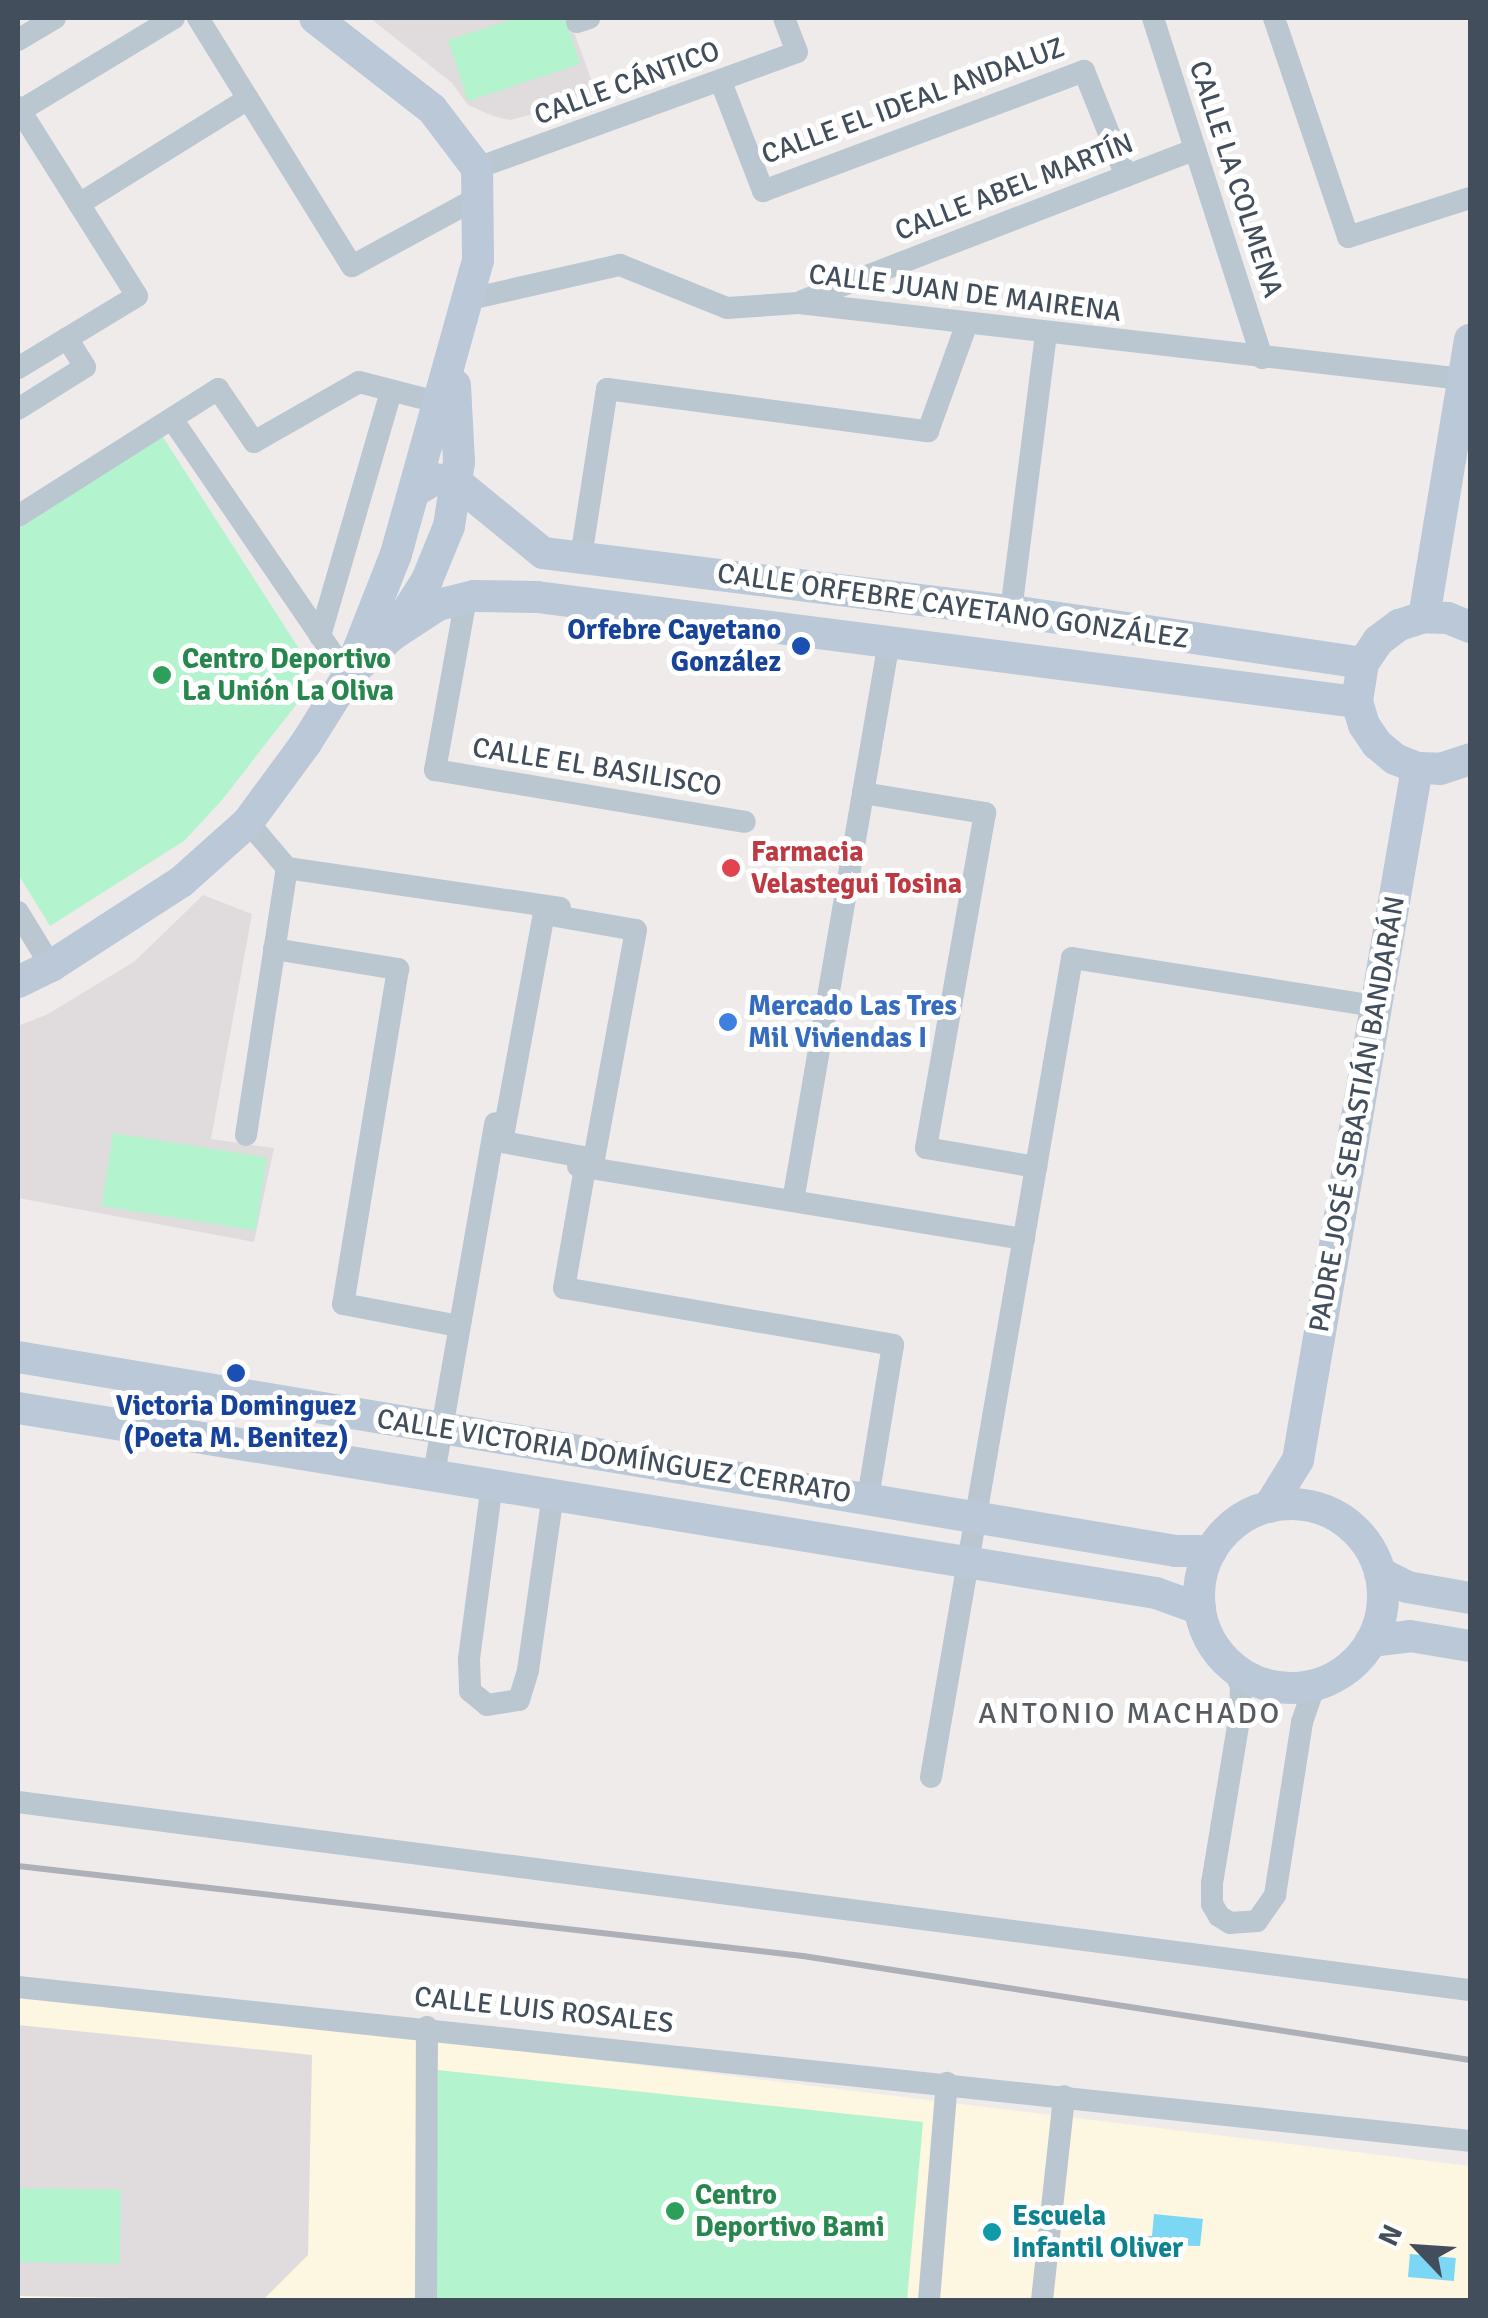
<!DOCTYPE html>
<html>
<head>
<meta charset="utf-8">
<style>
	body { margin:0 }
	#map { position:relative; width:1488px; height:2318px; overflow:hidden; background:#efebeb; font-family:Signika,sans-serif }
	div>[style] { position:absolute }
	.commercial>* { inset:0; background:#fdf6e1 }
	.education>* { inset:0; background:#e0dcdd }
	.green>* { inset:0; background:#b3f3ce; transform-origin:0 0 }
	.water>* { inset:0; background:#7cd7f4; transform-origin:0 0 }
	.street>* { height:22px; margin:-11px; padding:0 11px; transform-origin:11px; border-radius:11px; background:#bac6d0 }
	.secondary>* { height:32px; margin:-16px; padding:0 16px; transform-origin:16px; border-radius:16px; background:#bbc8d7 }
	.secondary>.ring { margin:-16px; padding:0; box-sizing:content-box; background:none; border:32px solid #bbc8d7; border-radius:50% }
	.rail>* { height:6px; margin:-3px; padding:0 3px; transform-origin:3px; border-radius:3px; background:#adb0b7 }
	.dots>* { width:28px; height:28px; translate:-50% -50%; box-sizing:border-box; border:5px solid #fff; border-radius:50% }
	span { translate:-50% -50%; white-space:nowrap; text-align:center; line-height:1.15; -webkit-text-stroke:10px #fff; paint-order:stroke }
	.street-label { font-size:28px; color:#424e5b }
	.transit-label { font-size:28px; color:#164399; font-weight:700 }
	.right { translate:-100% -50%; text-align:right }
	.leisure-label { font-size:28px; color:#27864d; font-weight:700 }
	.left { translate:0 -50%; text-align:left }
	.health-label { font-size:28px; color:#be3a42; font-weight:700 }
	.shop-label { font-size:28px; color:#366cbe; font-weight:700 }
	.culture-label { font-size:28px; color:#0d838f; font-weight:700 }
	.neighbourhood-label { font-size:30px; color:#585c61; letter-spacing:2.5px }
	.frame { position:absolute; inset:0; border:20px solid #424e5b; pointer-events:none }
	.north { position:absolute; left:1368px; top:2198px; width:100px; height:100px; -webkit-text-stroke:8px #fff; paint-order:stroke; rotate:295deg; font-size:28px; font-weight:700; line-height:40px; text-align:center; color:#424e5b }
	.north::after { content:''; display:block; margin:auto; width:35px; height:45px; background:#424e5b; clip-path:polygon(50% 0,100% 100%,50% 72%,0 100%) }
</style>
</head>
<body>
<div id="map">
	<div class="commercial">
		<div style="clip-path:polygon(18px 1989px,1470px 2166px,1470px 2300px,18px 2300px)"></div>
	</div>
	<div class="education">
		<div style="clip-path:polygon(370px 18px,569px 18px,595px 90px,530px 115px,510px 120px,493px 116px,468px 105px,452px 83px)"></div>
		<div style="clip-path:polygon(203px 895px,252px 914px,211px 1139px,274px 1148px,254px 1242px,18px 1198px,18px 1026px,48px 1014px,135px 961px)"></div>
		<div style="clip-path:polygon(18px 2025px,312px 2055px,308px 2255px,263px 2300px,18px 2296px)"></div>
	</div>
	<div class="green">
		<div style="clip-path:polygon(517px 18px,565px 18px,580px 64px,468px 101px,448px 40px)"></div>
		<div style="clip-path:polygon(161px 434px,305px 658px,306px 692px,222px 800px,184px 841px,50px 926px,18px 874px,18px 529px)"></div>
		<div style="left:113px;top:1133px;width:156px;height:74px;rotate:9deg"></div>
		<div style="clip-path:polygon(438px 2070px,923px 2122px,907px 2300px,434px 2300px)"></div>
		<div style="left:18px;top:2188px;width:103px;height:74px;rotate:1deg"></div>
	</div>
	<div class="water">
		<div style="clip-path:polygon(1154px 2214px,1203px 2219px,1200px 2246px,1145px 2245px,1146px 2236px,1152px 2236px)"></div>
		<div style="left:1410px;top:2254px;width:46px;height:23px;rotate:5deg"></div>
	</div>
	<div class="street">
		<div style="left:198px;top:18px;width:292px;rotate:58.2deg"></div>
		<div style="left:352px;top:266px;width:142px;rotate:-28.5deg"></div>
		<div style="left:1153px;top:18px;width:357px;rotate:72.2deg"></div>
		<div style="left:1274px;top:18px;width:231px;rotate:71.3deg"></div>
		<div style="left:1348px;top:237px;width:128px;rotate:-17.7deg"></div>
		<div style="left:577px;top:22px;width:13px;rotate:-18deg"></div>
		<div style="left:18px;top:40px;width:43px;rotate:-30.7deg"></div>
		<div style="left:721px;top:82px;width:117px;rotate:68.9deg"></div>
		<div style="left:763px;top:191px;width:343px;rotate:-20.5deg"></div>
		<div style="left:1084px;top:71px;width:113px;rotate:68.2deg"></div>
		<div style="left:18px;top:107px;width:223px;rotate:57.8deg"></div>
		<div style="left:137px;top:296px;width:139px;rotate:148.8deg"></div>
		<div style="left:18px;top:112px;width:182px;rotate:-31.1deg"></div>
		<div style="left:477px;top:168px;width:340px;rotate:-19.9deg"></div>
		<div style="left:797px;top:52px;width:36px;rotate:-111deg"></div>
		<div style="left:79px;top:204px;width:199px;rotate:-31.9deg"></div>
		<div style="left:470px;top:299px;width:154px;rotate:-12.8deg"></div>
		<div style="left:620px;top:265px;width:115px;rotate:21.9deg"></div>
		<div style="left:727px;top:308px;width:72px;rotate:-4deg"></div>
		<div style="left:799px;top:303px;width:668px;rotate:6.53deg"></div>
		<div style="left:802px;top:301px;width:421px;rotate:-21.1deg"></div>
		<div style="left:18px;top:409px;width:79px;rotate:-32.1deg"></div>
		<div style="left:85px;top:367px;width:34px;rotate:-122deg"></div>
		<div style="left:172px;top:419px;width:311px;rotate:55.6deg"></div>
		<div style="left:18px;top:516px;width:237px;rotate:-32.4deg"></div>
		<div style="left:218px;top:389px;width:64px;rotate:55.8deg"></div>
		<div style="left:254px;top:442px;width:121px;rotate:-29.7deg"></div>
		<div style="left:359px;top:382px;width:85px;rotate:14.4deg"></div>
		<div style="left:581px;top:557px;width:170px;rotate:-81.2deg"></div>
		<div style="left:607px;top:389px;width:324px;rotate:7.5deg"></div>
		<div style="left:928px;top:431px;width:115px;rotate:-70.1deg"></div>
		<div style="left:466px;top:598px;width:175px;rotate:100.2deg"></div>
		<div style="left:435px;top:770px;width:314px;rotate:9.5deg"></div>
		<div style="left:1011px;top:611px;width:280px;rotate:-82.8deg"></div>
		<div style="left:320px;top:636px;width:255px;rotate:-73.8deg"></div>
		<div style="left:863px;top:793px;width:124px;rotate:9.3deg"></div>
		<div style="left:985px;top:813px;width:340px;rotate:100deg"></div>
		<div style="left:926px;top:1148px;width:112px;rotate:9.8deg"></div>
		<div style="left:287px;top:868px;width:276px;rotate:8.3deg"></div>
		<div style="left:18px;top:912px;width:63px;rotate:58.6deg"></div>
		<div style="left:544px;top:914px;width:93px;rotate:9.9deg"></div>
		<div style="left:636px;top:930px;width:233px;rotate:100.4deg"></div>
		<div style="left:594px;top:1159px;width:94px;rotate:-169.5deg"></div>
		<div style="left:502px;top:1142px;width:232px;rotate:-79.6deg"></div>
		<div style="left:274px;top:949px;width:126px;rotate:9.2deg"></div>
		<div style="left:398px;top:969px;width:339px;rotate:99.3deg"></div>
		<div style="left:343px;top:1304px;width:117px;rotate:10.8deg"></div>
		<div style="left:246px;top:1135px;width:270px;rotate:-81.3deg"></div>
		<div style="left:287px;top:868px;width:60px;rotate:-130.3deg"></div>
		<div style="left:578px;top:1166px;width:452px;rotate:9.3deg"></div>
		<div style="left:585px;top:1168px;width:122px;rotate:99.9deg"></div>
		<div style="left:564px;top:1288px;width:334px;rotate:9.8deg"></div>
		<div style="left:893px;top:1345px;width:155px;rotate:99.3deg"></div>
		<div style="left:793px;top:1201px;width:567px;rotate:-80.26deg"></div>
		<div style="left:434px;top:1474px;width:356px;rotate:-80.1deg"></div>
		<div style="left:492px;top:1484px;width:177px;rotate:97.5deg"></div>
		<div style="left:469px;top:1659px;width:32px;rotate:88deg"></div>
		<div style="left:470px;top:1691px;width:22px;rotate:39deg"></div>
		<div style="left:487px;top:1705px;width:32px;rotate:-9deg"></div>
		<div style="left:519px;top:1700px;width:31px;rotate:-73deg"></div>
		<div style="left:528px;top:1670px;width:178px;rotate:-81.9deg"></div>
		<div style="left:1233px;top:1668px;width:20px;rotate:66deg"></div>
		<div style="left:1241px;top:1686px;width:28px;rotate:92deg"></div>
		<div style="left:1240px;top:1714px;width:171px;rotate:99.4deg"></div>
		<div style="left:1212px;top:1883px;width:21px;rotate:90deg"></div>
		<div style="left:1212px;top:1904px;width:14px;rotate:60deg"></div>
		<div style="left:1219px;top:1916px;width:13px;rotate:32deg"></div>
		<div style="left:1230px;top:1923px;width:27px;rotate:-4deg"></div>
		<div style="left:1257px;top:1921px;width:32px;rotate:-55deg"></div>
		<div style="left:1275px;top:1895px;width:175px;rotate:-81.1deg"></div>
		<div style="left:1302px;top:1722px;width:39px;rotate:-71deg"></div>
		<div style="left:931px;top:1777px;width:831px;rotate:-80.23deg"></div>
		<div style="left:1072px;top:958px;width:307px;rotate:9deg"></div>
		<div style="left:18px;top:1802px;width:1464px;rotate:7.38deg"></div>
		<div style="left:18px;top:1987px;width:1460px;rotate:6.05deg"></div>
		<div style="left:426px;top:2300px;width:273px;rotate:-89.8deg"></div>
		<div style="left:929px;top:2300px;width:218px;rotate:-85.3deg"></div>
		<div style="left:1042px;top:2300px;width:205px;rotate:-83.8deg"></div>
	</div>
	<div class="secondary">
		<div style="left:415px;top:491px;width:23px;rotate:-31deg"></div>
		<div style="left:435px;top:479px;width:21px;rotate:8deg"></div>
		<div style="left:456px;top:482px;width:112px;rotate:39.2deg"></div>
		<div style="left:543px;top:553px;width:472px;rotate:7.1deg"></div>
		<div style="left:1011px;top:611px;width:356px;rotate:8.4deg"></div>
		<div style="left:1424px;top:617px;width:281px;rotate:-80.6deg"></div>
		<div style="left:397px;top:627px;width:56px;rotate:-57.4deg"></div>
		<div style="left:427px;top:580px;width:58px;rotate:-67.8deg"></div>
		<div style="left:449px;top:526px;width:65px;rotate:-81.1deg"></div>
		<div style="left:459px;top:462px;width:77px;rotate:-93deg"></div>
		<div style="left:1470px;top:627px;width:24px;rotate:-158deg"></div>
		<div style="left:1448px;top:618px;width:24px;rotate:-178deg"></div>
		<div style="left:1424px;top:617px;width:26px;rotate:162deg"></div>
		<div style="left:1399px;top:625px;width:26px;rotate:143deg"></div>
		<div style="left:1378px;top:641px;width:27px;rotate:124deg"></div>
		<div style="left:1363px;top:663px;width:39px;rotate:99deg"></div>
		<div style="left:1357px;top:702px;width:24px;rotate:73deg"></div>
		<div style="left:1364px;top:725px;width:23px;rotate:56deg"></div>
		<div style="left:1377px;top:744px;width:23px;rotate:40deg"></div>
		<div style="left:1395px;top:759px;width:24px;rotate:22deg"></div>
		<div style="left:1417px;top:768px;width:23px;rotate:2deg"></div>
		<div style="left:1440px;top:769px;width:32px;rotate:-18deg"></div>
		<div style="left:356px;top:668px;width:49px;rotate:-42.5deg"></div>
		<div style="left:392px;top:635px;width:55px;rotate:-33.1deg"></div>
		<div style="left:438px;top:605px;width:37px;rotate:-14deg"></div>
		<div style="left:474px;top:596px;width:63px;rotate:0.9deg"></div>
		<div style="left:537px;top:597px;width:827px;rotate:7.3deg"></div>
		<div style="left:18px;top:982px;width:37px;rotate:-26deg"></div>
		<div style="left:51px;top:966px;width:155px;rotate:-32.9deg"></div>
		<div style="left:181px;top:882px;width:90px;rotate:-41.8deg"></div>
		<div style="left:248px;top:822px;width:98px;rotate:-53.7deg"></div>
		<div style="left:306px;top:743px;width:79px;rotate:-57.9deg"></div>
		<div style="left:348px;top:676px;width:131px;rotate:-68.5deg"></div>
		<div style="left:396px;top:554px;width:305px;rotate:-74.4deg"></div>
		<div style="left:478px;top:260px;width:92px;rotate:-90.6deg"></div>
		<div style="left:477px;top:168px;width:74px;rotate:-127.3deg"></div>
		<div style="left:432px;top:109px;width:148px;rotate:-142.1deg"></div>
		<div style="left:18px;top:1357px;width:1174px;rotate:9.51deg"></div>
		<div style="left:1176px;top:1551px;width:35px"></div>
		<div style="left:18px;top:1408px;width:1153px;rotate:9.23deg"></div>
		<div style="left:1156px;top:1593px;width:47px;rotate:20deg"></div>
		<div class="ring" style="left:1199px;top:1504px;width:152px;height:152px"></div>
		<div style="left:1269px;top:1507px;width:55px;rotate:-58.3deg"></div>
		<div style="left:1298px;top:1460px;width:702px;rotate:-80.24deg"></div>
		<div style="left:1380px;top:1573px;width:30px;rotate:27deg"></div>
		<div style="left:1407px;top:1587px;width:64px;rotate:9.9deg"></div>
		<div style="left:1371px;top:1641px;width:39px;rotate:-7deg"></div>
		<div style="left:1410px;top:1636px;width:61px;rotate:9.5deg"></div>
	</div>
	<div class="rail">
		<div style="left:18px;top:1866px;width:790px;rotate:6.54deg"></div>
		<div style="left:803px;top:1956px;width:675px;rotate:8.86deg"></div>
	</div>
	<div class="dots">
		<div style="left:801px;top:646px;background:#1a4fb4"></div>
		<div style="left:162px;top:675px;background:#2e9e5b"></div>
		<div style="left:731px;top:868px;background:#e0444e"></div>
		<div style="left:728px;top:1022px;background:#3f7fe0"></div>
		<div style="left:236px;top:1373px;background:#1a4fb4"></div>
		<div style="left:675px;top:2211px;background:#2e9e5b"></div>
		<div style="left:992px;top:2232px;background:#0f9aa8"></div>
	</div>
	<div class="street-label">
		<span style="left:627px;top:83px;rotate:-20deg">CALLE CÁNTICO</span>
		<span style="left:913px;top:101px;rotate:-20deg">CALLE EL IDEAL ANDALUZ</span>
		<span style="left:1236px;top:179px;rotate:72deg">CALLE LA COLMENA</span>
		<span style="left:1014px;top:187px;rotate:-21deg">CALLE ABEL MARTÍN</span>
		<span style="left:965px;top:293px;rotate:7deg">CALLE JUAN DE MAIRENA</span>
		<span style="left:953px;top:606px;rotate:8deg">CALLE ORFEBRE CAYETANO GONZÁLEZ</span>
		<span style="left:597px;top:767px;rotate:9deg">CALLE EL BASILISCO</span>
		<span style="left:1357px;top:1114px;rotate:-80deg">PADRE JOSÉ SEBASTIÁN BANDARÁN</span>
		<span style="left:614px;top:1456px;rotate:9deg">CALLE VICTORIA DOMÍNGUEZ CERRATO</span>
		<span style="left:544px;top:2010px;rotate:6deg">CALLE LUIS ROSALES</span>
	</div>
	<div class="transit-label">
		<span class="right" style="left:781px;top:646px">Orfebre Cayetano<br>González</span>
		<span style="left:236px;top:1422px">Victoria Dominguez<br>(Poeta M. Benitez)</span>
	</div>
	<div class="leisure-label">
		<span class="left" style="left:182px;top:675px">Centro Deportivo<br>La Unión La Oliva</span>
		<span class="left" style="left:695px;top:2211px">Centro<br>Deportivo Bami</span>
	</div>
	<div class="health-label">
		<span class="left" style="left:751px;top:868px">Farmacia<br>Velastegui Tosina</span>
	</div>
	<div class="shop-label">
		<span class="left" style="left:748px;top:1022px">Mercado Las Tres<br>Mil Viviendas I</span>
	</div>
	<div class="culture-label">
		<span class="left" style="left:1012px;top:2232px">Escuela<br>Infantil Oliver</span>
	</div>
	<div class="neighbourhood-label">
		<span style="left:1130px;top:1714px">ANTONIO MACHADO</span>
	</div>
	<div class="frame"></div>
	<div class="north">N</div>
</div>
</body>
</html>
